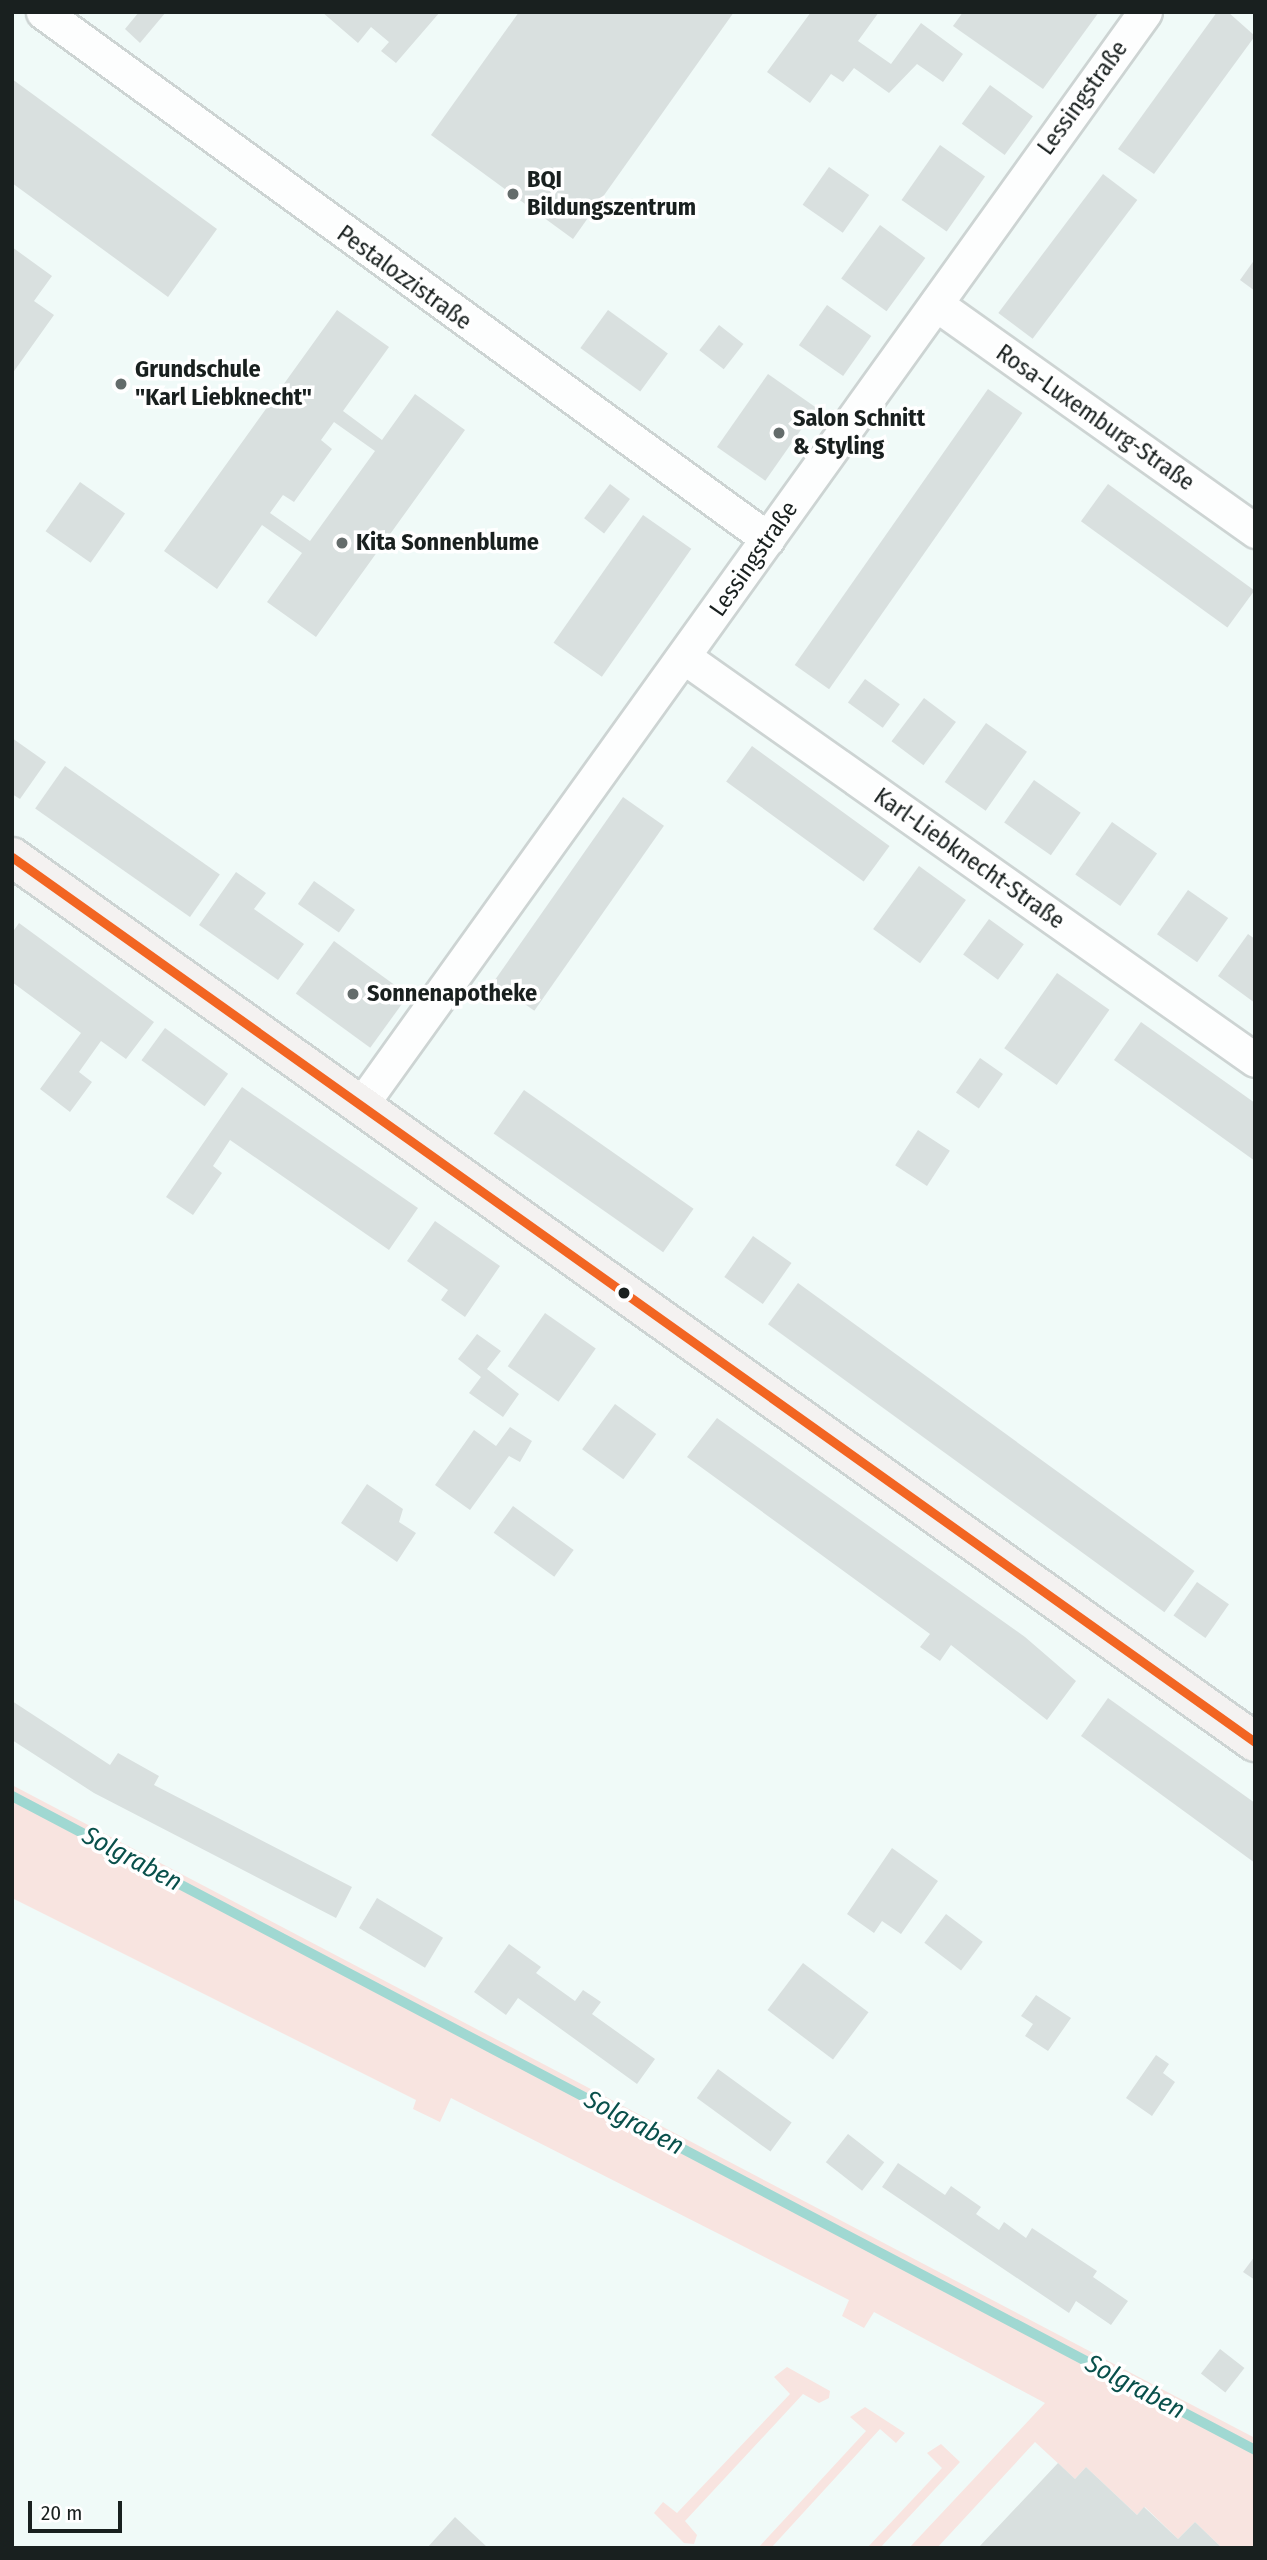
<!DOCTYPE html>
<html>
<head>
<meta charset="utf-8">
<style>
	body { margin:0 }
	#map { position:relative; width:1267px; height:2560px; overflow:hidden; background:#f0faf8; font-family:"Fira Sans Condensed",sans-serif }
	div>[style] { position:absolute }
	.green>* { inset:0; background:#f8e4e0 }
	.stream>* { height:10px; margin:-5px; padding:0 5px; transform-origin:5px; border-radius:5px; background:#a0d8d2 }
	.building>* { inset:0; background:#d9e0df; transform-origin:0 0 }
	.roads { filter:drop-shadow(2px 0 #cdd4d3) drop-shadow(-2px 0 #cdd4d3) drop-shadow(0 2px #cdd4d3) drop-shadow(0 -2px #cdd4d3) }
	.street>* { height:33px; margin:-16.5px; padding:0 16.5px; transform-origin:16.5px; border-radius:16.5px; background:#fdfefe }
	.secondary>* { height:38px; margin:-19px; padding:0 19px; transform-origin:19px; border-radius:19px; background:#f4f2f1 }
	.bus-1>* { height:9px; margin:-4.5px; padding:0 4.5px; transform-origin:4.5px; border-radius:4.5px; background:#f26522 }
	.dots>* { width:19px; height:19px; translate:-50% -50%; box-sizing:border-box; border:4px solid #fff; border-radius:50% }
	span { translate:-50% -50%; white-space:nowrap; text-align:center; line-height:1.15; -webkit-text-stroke:7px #fff; paint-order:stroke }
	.street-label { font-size:24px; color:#19201f }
	.poi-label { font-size:24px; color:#19201f; font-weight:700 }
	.left { translate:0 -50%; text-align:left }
	.water-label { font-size:26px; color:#09504b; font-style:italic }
	.frame { position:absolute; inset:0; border:14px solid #19201f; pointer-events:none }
	.scale { position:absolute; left:28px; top:2501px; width:94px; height:32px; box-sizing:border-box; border:4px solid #19201f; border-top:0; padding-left:9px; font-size:21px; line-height:24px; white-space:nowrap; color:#19201f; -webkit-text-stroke:5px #fff; paint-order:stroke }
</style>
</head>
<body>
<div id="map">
	<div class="green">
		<div style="clip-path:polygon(12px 1785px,1255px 2438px,1255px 2548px,1222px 2548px,1195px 2522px,1178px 2539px,1145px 2507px,1137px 2515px,1086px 2467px,1075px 2479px,1035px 2442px,937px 2548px,909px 2548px,1045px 2403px,874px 2312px,864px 2328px,842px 2316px,849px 2300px,451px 2098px,440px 2122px,413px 2109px,416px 2100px,12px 1898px)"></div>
		<div style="clip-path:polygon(787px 2367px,830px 2391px,829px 2398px,819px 2403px,803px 2394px,685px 2521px,697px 2535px,694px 2544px,684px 2543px,654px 2513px,663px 2502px,677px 2513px,790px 2394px,774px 2377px)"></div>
		<div style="clip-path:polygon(865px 2407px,905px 2433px,896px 2443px,880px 2429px,771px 2548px,758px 2548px,866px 2431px,850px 2417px)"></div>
		<div style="clip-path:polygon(941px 2444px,960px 2462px,880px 2548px,867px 2548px,942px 2468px,927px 2453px)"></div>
	</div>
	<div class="stream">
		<div style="left:12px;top:1796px;width:1405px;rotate:27.75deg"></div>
	</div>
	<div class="building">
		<div style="clip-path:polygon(139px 12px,166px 12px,140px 43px,125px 29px)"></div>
		<div style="clip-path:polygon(322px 12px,440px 12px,396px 63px,381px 51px,389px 42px,371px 27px,358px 43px)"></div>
		<div style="clip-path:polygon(519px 12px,734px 12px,573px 239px,431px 135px)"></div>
		<div style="clip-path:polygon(811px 12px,879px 12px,858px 41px,891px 64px,921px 23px,963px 54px,943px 82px,917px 64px,889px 93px,854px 68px,843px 82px,831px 74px,810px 103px,767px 72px)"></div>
		<div style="clip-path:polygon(963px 12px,1099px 12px,1043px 89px,953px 26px)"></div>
		<div style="clip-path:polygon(1217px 12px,1228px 12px,1255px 36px,1154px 174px,1118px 149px)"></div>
		<div style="clip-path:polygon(12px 79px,217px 229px,168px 297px,12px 183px)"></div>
		<div style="left:990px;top:85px;width:53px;height:48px;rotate:36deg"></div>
		<div style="left:940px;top:145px;width:55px;height:67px;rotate:35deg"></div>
		<div style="left:829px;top:167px;width:49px;height:46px;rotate:35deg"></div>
		<div style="left:1103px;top:174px;width:43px;height:174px;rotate:37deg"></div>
		<div style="left:880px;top:225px;width:56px;height:66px;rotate:36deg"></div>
		<div style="clip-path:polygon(12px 247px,52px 276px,34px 301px,54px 315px,12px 374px)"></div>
		<div style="clip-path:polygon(1255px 259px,1255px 291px,1240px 280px)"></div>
		<div style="left:827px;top:305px;width:54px;height:49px;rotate:35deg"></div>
		<div style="clip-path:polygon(evenodd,337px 310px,389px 347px,343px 411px,382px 440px,415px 394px,465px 430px,316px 637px,267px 602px,302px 553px,262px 525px,217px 589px,164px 551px,337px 310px,334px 422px,375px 451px,310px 541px,270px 513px,283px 495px,294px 502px,332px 449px,321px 440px,334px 422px)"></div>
		<div style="left:608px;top:310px;width:74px;height:47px;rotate:36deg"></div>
		<div style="left:719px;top:325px;width:31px;height:32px;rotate:38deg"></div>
		<div style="left:768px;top:374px;width:59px;height:89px;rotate:35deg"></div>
		<div style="left:988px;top:389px;width:42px;height:337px;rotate:35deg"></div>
		<div style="left:80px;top:482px;width:55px;height:60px;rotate:35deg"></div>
		<div style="left:610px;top:484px;width:25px;height:43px;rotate:37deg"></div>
		<div style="left:1108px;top:484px;width:181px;height:46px;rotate:36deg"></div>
		<div style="left:643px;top:515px;width:59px;height:156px;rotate:35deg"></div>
		<div style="left:865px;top:679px;width:43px;height:29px;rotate:36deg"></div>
		<div style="left:924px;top:698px;width:40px;height:54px;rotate:37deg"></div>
		<div style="left:986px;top:723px;width:50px;height:72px;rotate:35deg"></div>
		<div style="clip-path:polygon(12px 738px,46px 762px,20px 799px,12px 794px)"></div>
		<div style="left:752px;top:746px;width:170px;height:44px;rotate:36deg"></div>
		<div style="left:65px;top:766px;width:189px;height:52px;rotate:35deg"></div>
		<div style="left:1034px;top:780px;width:57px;height:52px;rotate:35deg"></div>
		<div style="left:623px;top:797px;width:50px;height:226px;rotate:35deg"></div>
		<div style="left:1112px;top:822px;width:55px;height:64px;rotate:35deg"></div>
		<div style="left:919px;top:866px;width:58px;height:78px;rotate:36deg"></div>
		<div style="clip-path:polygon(236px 872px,266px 893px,254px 909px,304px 944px,278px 980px,199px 925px)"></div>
		<div style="left:314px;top:881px;width:50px;height:28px;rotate:35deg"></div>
		<div style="left:1188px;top:890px;width:49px;height:54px;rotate:35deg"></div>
		<div style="left:989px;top:919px;width:43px;height:44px;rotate:36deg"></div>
		<div style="clip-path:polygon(19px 923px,154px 1022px,126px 1059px,101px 1041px,79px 1072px,92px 1082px,70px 1112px,40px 1089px,81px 1033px,12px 982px,12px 933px)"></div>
		<div style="clip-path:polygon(1248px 934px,1255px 939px,1255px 1003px,1218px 976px)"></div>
		<div style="left:334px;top:941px;width:92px;height:65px;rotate:36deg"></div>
		<div style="left:1057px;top:973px;width:64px;height:92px;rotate:35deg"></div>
		<div style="clip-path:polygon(1141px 1022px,1255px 1103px,1255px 1161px,1114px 1060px)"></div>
		<div style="left:165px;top:1028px;width:78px;height:40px;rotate:36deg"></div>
		<div style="left:980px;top:1058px;width:28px;height:42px;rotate:35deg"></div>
		<div style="clip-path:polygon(242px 1087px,418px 1208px,389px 1250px,230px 1140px,213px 1166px,222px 1173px,193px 1215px,166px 1197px)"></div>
		<div style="left:524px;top:1090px;width:207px;height:53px;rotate:35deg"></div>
		<div style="left:918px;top:1130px;width:38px;height:42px;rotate:33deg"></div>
		<div style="clip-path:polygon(435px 1221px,500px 1266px,465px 1317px,441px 1300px,448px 1290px,407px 1261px)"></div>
		<div style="left:753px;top:1236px;width:47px;height:50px;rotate:35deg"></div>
		<div style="left:798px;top:1283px;width:490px;height:51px;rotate:36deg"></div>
		<div style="left:545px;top:1313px;width:62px;height:65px;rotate:35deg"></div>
		<div style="clip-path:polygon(477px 1334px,501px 1351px,487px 1369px,519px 1394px,503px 1417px,469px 1393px,481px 1377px,458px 1359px)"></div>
		<div style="left:615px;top:1404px;width:51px;height:56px;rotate:36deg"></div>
		<div style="clip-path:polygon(717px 1418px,1025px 1637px,1076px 1681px,1047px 1720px,951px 1645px,940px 1661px,920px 1647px,930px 1634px,687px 1457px)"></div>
		<div style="clip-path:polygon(510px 1427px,532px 1441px,520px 1462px,509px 1456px,470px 1510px,435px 1485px,474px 1430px,496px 1446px)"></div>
		<div style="clip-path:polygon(367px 1484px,403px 1509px,399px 1522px,416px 1533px,397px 1562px,341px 1523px)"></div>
		<div style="left:513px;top:1506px;width:75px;height:33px;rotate:36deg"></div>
		<div style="left:1197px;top:1582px;width:39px;height:41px;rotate:35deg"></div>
		<div style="clip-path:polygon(1108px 1698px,1255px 1803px,1255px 1863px,1081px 1736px)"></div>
		<div style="clip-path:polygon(12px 1701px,110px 1765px,118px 1753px,159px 1776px,154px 1785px,352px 1887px,336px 1918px,94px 1793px,12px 1740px)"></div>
		<div style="clip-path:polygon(892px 1848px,938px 1881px,901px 1934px,882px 1921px,874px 1933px,847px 1914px)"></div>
		<div style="left:377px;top:1898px;width:77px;height:35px;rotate:31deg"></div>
		<div style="left:946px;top:1914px;width:46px;height:36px;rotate:37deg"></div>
		<div style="clip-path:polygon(509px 1944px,541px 1967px,536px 1973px,575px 2001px,583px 1990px,601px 2002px,592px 2014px,655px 2059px,637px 2084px,518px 1998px,506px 2015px,474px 1992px)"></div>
		<div style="left:803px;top:1963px;width:82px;height:59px;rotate:37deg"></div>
		<div style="clip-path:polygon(1036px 1995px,1071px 2018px,1048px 2051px,1025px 2036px,1033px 2024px,1021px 2016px)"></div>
		<div style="clip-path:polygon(1156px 2055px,1169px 2064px,1163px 2073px,1175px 2082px,1152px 2116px,1126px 2098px)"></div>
		<div style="left:718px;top:2069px;width:91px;height:36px;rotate:36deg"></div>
		<div style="left:848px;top:2134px;width:46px;height:36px;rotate:38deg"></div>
		<div style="clip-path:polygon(898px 2163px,945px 2195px,951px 2186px,981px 2207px,976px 2214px,999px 2230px,1004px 2222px,1026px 2238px,1032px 2228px,1097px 2271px,1093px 2277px,1128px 2301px,1111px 2325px,1076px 2301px,1069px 2313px,882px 2187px)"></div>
		<div style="clip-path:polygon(1255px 2256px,1255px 2280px,1243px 2272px)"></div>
		<div style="left:1220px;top:2349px;width:31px;height:31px;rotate:38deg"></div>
		<div style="clip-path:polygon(1058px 2463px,1075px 2479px,1086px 2467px,1137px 2515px,1144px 2507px,1178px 2539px,1195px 2522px,1222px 2548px,978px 2548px)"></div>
		<div style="clip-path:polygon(455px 2517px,488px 2548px,427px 2548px)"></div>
	</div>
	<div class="roads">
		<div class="street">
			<div style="left:43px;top:12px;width:896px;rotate:36.01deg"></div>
			<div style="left:936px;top:304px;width:392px;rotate:35.4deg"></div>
			<div style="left:684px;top:657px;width:699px;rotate:35.21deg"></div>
			<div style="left:361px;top:1105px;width:1345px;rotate:-54.35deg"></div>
		</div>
		<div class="secondary">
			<div style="left:12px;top:857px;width:1526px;rotate:35.45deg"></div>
		</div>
	</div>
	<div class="bus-1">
		<div style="left:12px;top:857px;width:1526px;rotate:35.45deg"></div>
	</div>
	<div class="dots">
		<div style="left:513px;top:194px;background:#646c6b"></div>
		<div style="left:121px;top:384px;background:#646c6b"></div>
		<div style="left:779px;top:433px;background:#646c6b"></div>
		<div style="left:342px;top:543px;background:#646c6b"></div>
		<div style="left:353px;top:994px;background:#646c6b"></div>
		<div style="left:624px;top:1293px;background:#19201f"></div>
	</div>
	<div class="street-label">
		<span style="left:1083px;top:98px;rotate:-54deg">Lessingstraße</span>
		<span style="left:404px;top:278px;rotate:36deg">Pestalozzistraße</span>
		<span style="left:1095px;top:418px;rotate:35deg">Rosa-Luxemburg-Straße</span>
		<span style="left:754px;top:559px;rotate:-55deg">Lessingstraße</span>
		<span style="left:969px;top:859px;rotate:35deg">Karl-Liebknecht-Straße</span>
	</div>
	<div class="poi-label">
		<span class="left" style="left:527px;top:194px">BQI<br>Bildungszentrum</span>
		<span class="left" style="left:135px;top:384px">Grundschule<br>"Karl Liebknecht"</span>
		<span class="left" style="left:793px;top:433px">Salon Schnitt<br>&amp; Styling</span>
		<span class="left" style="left:356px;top:543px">Kita Sonnenblume</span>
		<span class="left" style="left:367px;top:994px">Sonnenapotheke</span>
	</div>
	<div class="water-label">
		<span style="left:132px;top:1859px;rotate:28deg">Solgraben</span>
		<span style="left:634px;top:2123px;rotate:28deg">Solgraben</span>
		<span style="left:1135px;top:2387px;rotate:28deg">Solgraben</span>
	</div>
	<div class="frame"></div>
	<div class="scale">20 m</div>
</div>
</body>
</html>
